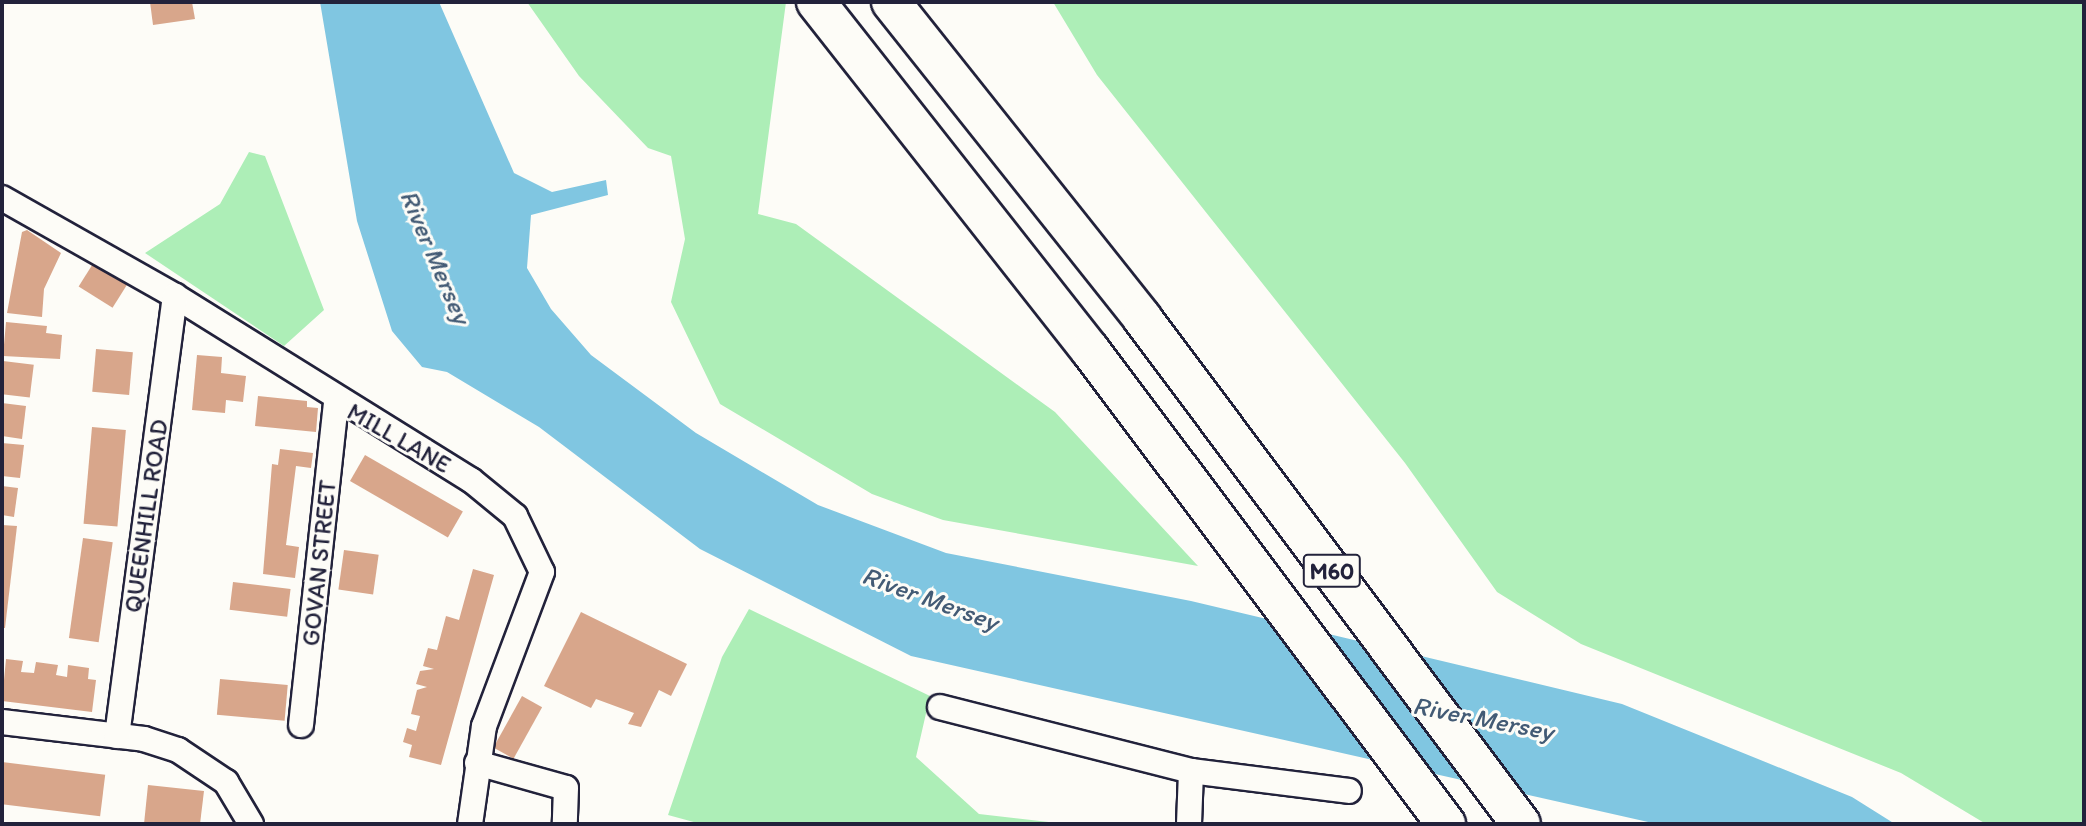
<!DOCTYPE html>
<html>
<head>
<meta charset="utf-8">
<style>
	body { margin:0 }
	#map { position:relative; width:2086px; height:826px; overflow:hidden; background:#fdfcf7; font-family:Itim,sans-serif }
	div>[style] { position:absolute }
	.green>* { inset:0; background:#adeeb7 }
	.water>* { inset:0; background:#80c6e1 }
	.building>* { inset:0; background:#d8a68b; transform-origin:0 0 }
	.roads { filter:drop-shadow(2px 0 #22223b) drop-shadow(-2px 0 #22223b) drop-shadow(0 2px #22223b) drop-shadow(0 -2px #22223b) }
	.street>* { height:24px; margin:-12px; padding:0 12px; transform-origin:12px; border-radius:12px; background:#fdfcf7 }
	.highway>* { height:38px; margin:-19px; padding:0 19px; transform-origin:19px; border-radius:19px; background:#fdfcf7 }
	span { translate:-50% -50%; white-space:nowrap; text-align:center; line-height:1.15; -webkit-text-stroke:6px #fdfcf7; paint-order:stroke }
	.shield-label span { padding:2px 5px; background:#fdfcf7; border:2px solid; border-radius:5px; -webkit-text-stroke-width:0 }
	.shield-label { font-size:23px; color:#22223b; font-weight:700 }
	.street-label { font-size:24px; color:#22223b }
	.water-label { font-size:26px; color:#435b75; font-style:italic }
	.frame { position:absolute; inset:0; border:4px solid #22223b; pointer-events:none }
</style>
</head>
<body>
<div id="map">
	<div class="green">
		<div style="clip-path:polygon(527px 2px,786px 2px,758px 214px,796px 224px,1055px 412px,1198px 566px,943px 520px,872px 494px,720px 404px,671px 302px,685px 239px,671px 156px,648px 148px,579px 76px)"></div>
		<div style="clip-path:polygon(1053px 2px,2084px 2px,2084px 824px,1986px 824px,1901px 773px,1581px 644px,1497px 592px,1405px 463px,1097px 75px)"></div>
		<div style="clip-path:polygon(249px 152px,265px 156px,324px 310px,284px 346px,145px 253px,220px 204px)"></div>
		<div style="clip-path:polygon(749px 609px,930px 696px,916px 757px,979px 814px,1066px 824px,701px 824px,668px 815px,722px 657px)"></div>
	</div>
	<div class="water">
		<div style="clip-path:polygon(320px 2px,439px 2px,514px 173px,552px 192px,606px 180px,608px 195px,531px 215px,527px 268px,551px 309px,591px 355px,696px 433px,818px 505px,946px 553px,1191px 601px,1622px 704px,1852px 797px,1895px 824px,1657px 824px,911px 656px,700px 549px,539px 427px,447px 372px,422px 367px,392px 331px,357px 221px)"></div>
	</div>
	<div class="building">
		<div style="clip-path:polygon(150px 2px,192px 2px,195px 19px,153px 25px)"></div>
		<div style="clip-path:polygon(27px 230px,61px 253px,44px 289px,42px 317px,7px 313px,22px 232px)"></div>
		<div style="left:94px;top:262px;width:40px;height:29px;rotate:32deg"></div>
		<div style="clip-path:polygon(6px 322px,47px 326px,46px 333px,62px 335px,60px 359px,3px 356px)"></div>
		<div style="left:96px;top:349px;width:37px;height:43px;rotate:5deg"></div>
		<div style="clip-path:polygon(197px 355px,222px 357px,221px 373px,246px 376px,243px 402px,226px 400px,225px 413px,192px 410px)"></div>
		<div style="left:3px;top:361px;width:31px;height:33px;rotate:7deg"></div>
		<div style="clip-path:polygon(258px 396px,307px 401px,307px 407px,318px 408px,316px 432px,255px 426px)"></div>
		<div style="clip-path:polygon(2px 403px,26px 406px,22px 439px,2px 436px)"></div>
		<div style="left:92px;top:427px;width:34px;height:97px;rotate:5deg"></div>
		<div style="clip-path:polygon(2px 443px,24px 445px,20px 478px,2px 476px)"></div>
		<div style="clip-path:polygon(280px 449px,313px 453px,311px 468px,296px 466px,286px 545px,299px 547px,295px 578px,263px 574px,272px 464px,278px 465px)"></div>
		<div style="left:365px;top:455px;width:113px;height:30px;rotate:30deg"></div>
		<div style="clip-path:polygon(2px 486px,18px 488px,14px 517px,2px 515px)"></div>
		<div style="clip-path:polygon(2px 525px,17px 526px,5px 628px,2px 628px)"></div>
		<div style="left:83px;top:538px;width:30px;height:101px;rotate:8deg"></div>
		<div style="left:344px;top:550px;width:35px;height:40px;rotate:8deg"></div>
		<div style="clip-path:polygon(473px 569px,494px 575px,441px 765px,409px 757px,412px 745px,403px 742px,407px 728px,416px 731px,420px 716px,411px 714px,417px 690px,427px 687px,416px 684px,420px 671px,434px 669px,423px 666px,428px 648px,437px 650px,446px 616px,459px 620px)"></div>
		<div style="left:233px;top:582px;width:58px;height:28px;rotate:7deg"></div>
		<div style="clip-path:polygon(581px 612px,687px 664px,671px 696px,659px 690px,641px 727px,628px 724px,634px 713px,596px 699px,591px 708px,544px 686px)"></div>
		<div style="clip-path:polygon(6px 659px,23px 661px,21px 672px,34px 673px,36px 662px,58px 665px,56px 675px,67px 677px,68px 665px,89px 668px,88px 679px,96px 680px,92px 712px,2px 701px)"></div>
		<div style="left:220px;top:679px;width:68px;height:36px;rotate:5deg"></div>
		<div style="left:522px;top:696px;width:23px;height:59px;rotate:29deg"></div>
		<div style="left:2px;top:762px;width:104px;height:42px;rotate:7deg"></div>
		<div style="clip-path:polygon(148px 785px,204px 791px,200px 824px,144px 824px)"></div>
	</div>
	<div class="roads">
		<div class="street">
			<div style="left:2px;top:198px;width:199px;rotate:29.5deg"></div>
			<div style="left:175px;top:296px;width:349px;rotate:31.9deg"></div>
			<div style="left:471px;top:480px;width:57px;rotate:39.3deg"></div>
			<div style="left:515px;top:516px;width:62px;rotate:64.3deg"></div>
			<div style="left:542px;top:572px;width:165px;rotate:110.6deg"></div>
			<div style="left:484px;top:726px;width:99px;rotate:98.1deg"></div>
			<div style="left:940px;top:707px;width:259px;rotate:14.3deg"></div>
			<div style="left:1191px;top:771px;width:159px;rotate:7.2deg"></div>
			<div style="left:2px;top:722px;width:143px;rotate:6.8deg"></div>
			<div style="left:144px;top:739px;width:36px;rotate:18deg"></div>
			<div style="left:178px;top:750px;width:58px;rotate:33.7deg"></div>
			<div style="left:226px;top:782px;width:49px;rotate:59.2deg"></div>
			<div style="left:301px;top:725px;width:326px;rotate:-83.8deg"></div>
			<div style="left:117px;top:736px;width:444px;rotate:-82.5deg"></div>
			<div style="left:477px;top:763px;width:92px;rotate:15.7deg"></div>
			<div style="left:566px;top:788px;width:36px;rotate:92deg"></div>
			<div style="left:1189px;top:824px;width:53px;rotate:-87.8deg"></div>
		</div>
		<div class="highway">
			<div style="left:816px;top:2px;width:443px;rotate:51.8deg"></div>
			<div style="left:1090px;top:350px;width:593px;rotate:53.09deg"></div>
			<div style="left:891px;top:2px;width:404px;rotate:51.5deg"></div>
			<div style="left:1142px;top:318px;width:632px;rotate:53.17deg"></div>
		</div>
	</div>
	<div class="shield-label">
		<span style="left:1332px;top:571px">M60</span>
	</div>
	<div class="street-label">
		<span style="left:399px;top:438px;rotate:30deg">MILL LANE</span>
		<span style="left:146px;top:516px;rotate:-82deg">QUEENHILL ROAD</span>
		<span style="left:319px;top:563px;rotate:-84deg">GOVAN STREET</span>
	</div>
	<div class="water-label">
		<span style="left:435px;top:257px;rotate:67deg">River Mersey</span>
		<span style="left:930px;top:599px;rotate:20deg">River Mersey</span>
		<span style="left:1483px;top:719px;rotate:11deg">River Mersey</span>
	</div>
	<div class="frame"></div>
</div>
</body>
</html>
